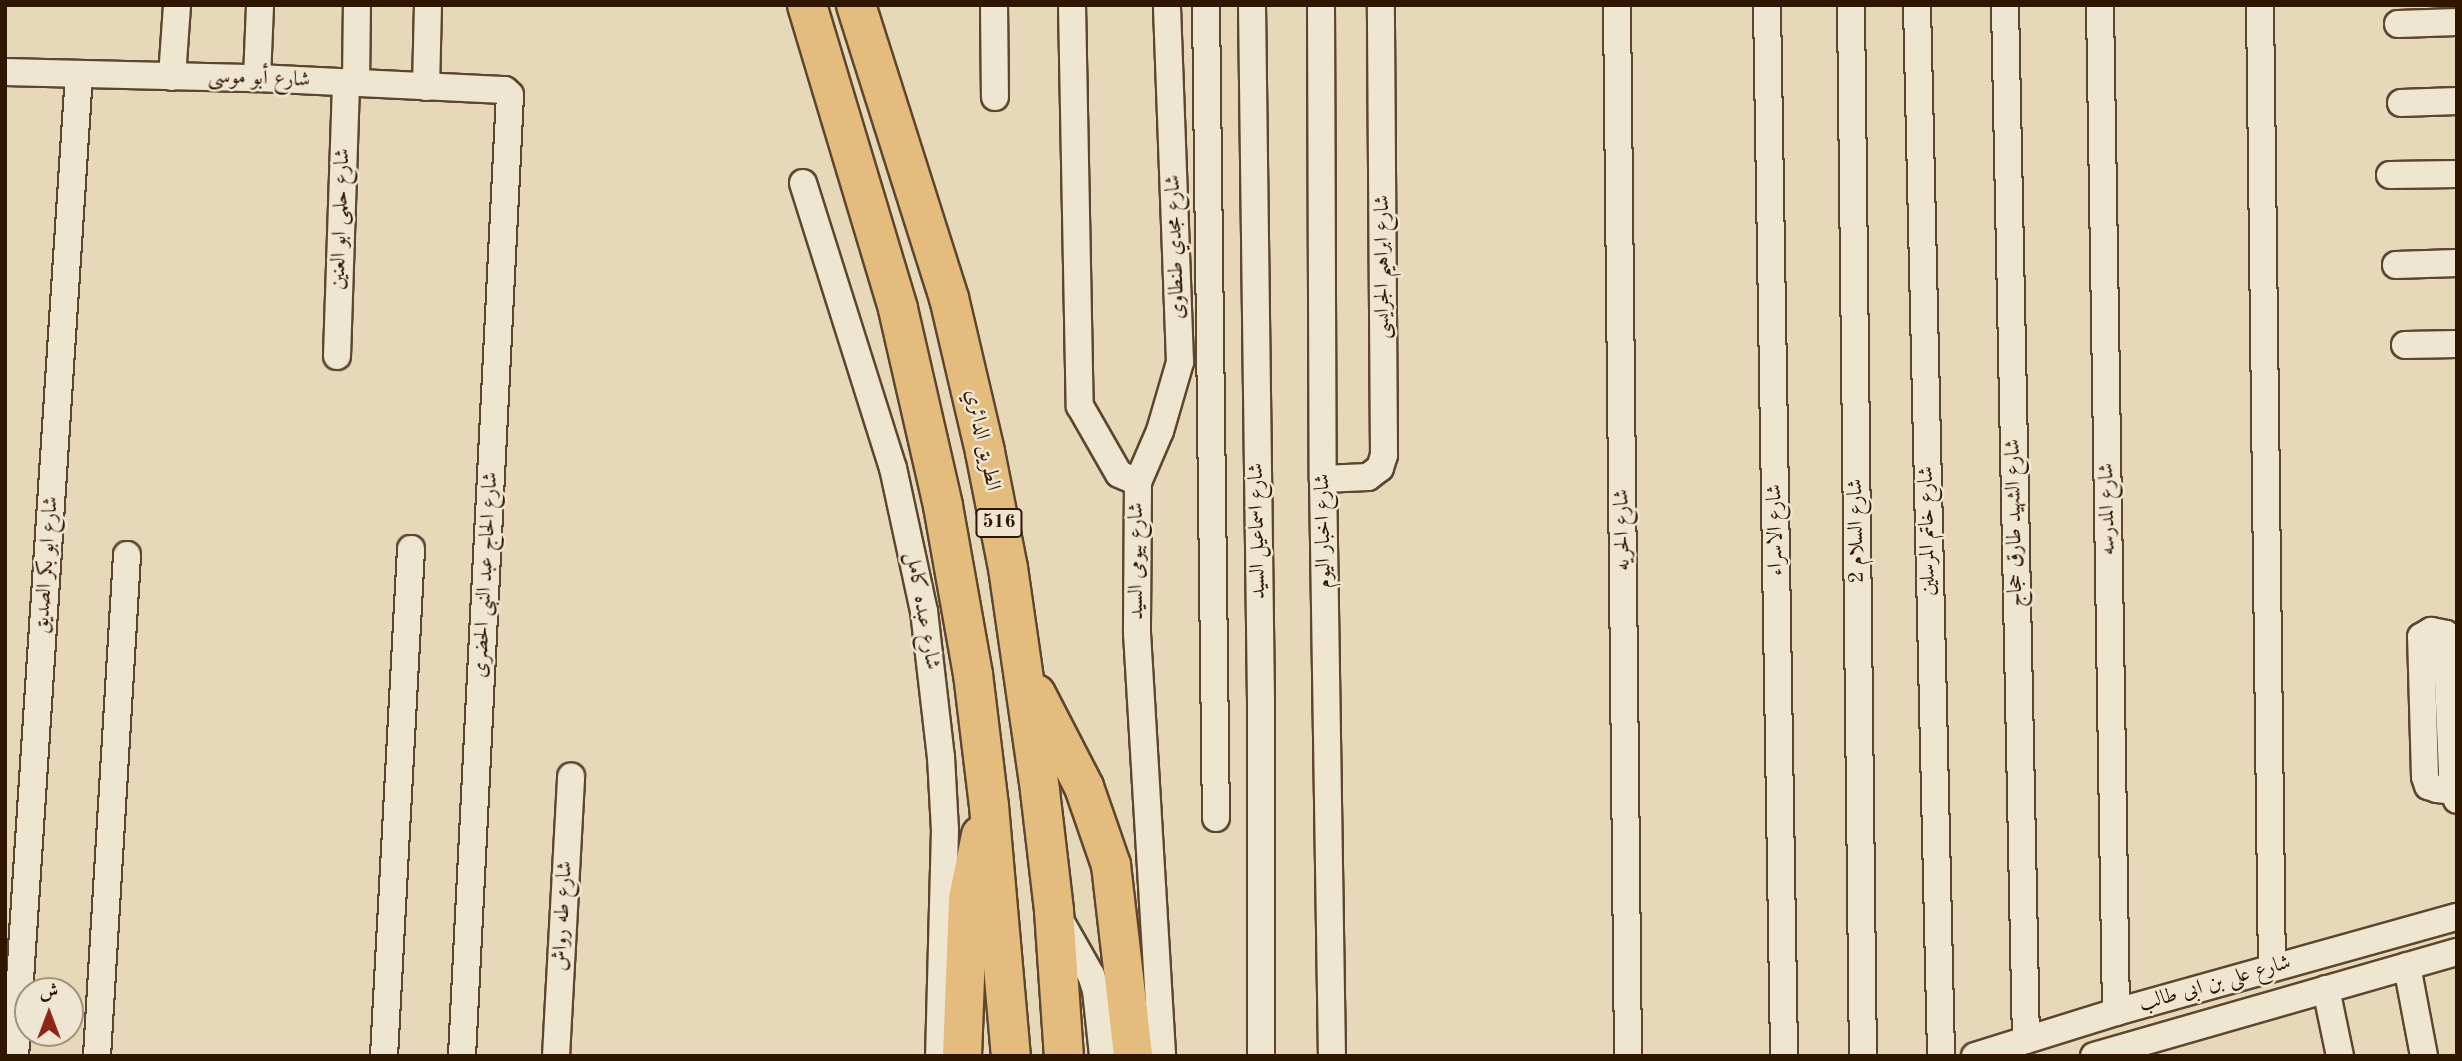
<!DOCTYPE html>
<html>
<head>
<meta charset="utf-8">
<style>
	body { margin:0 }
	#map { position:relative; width:2462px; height:1061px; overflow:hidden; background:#e7d8ba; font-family:"Old Standard TT",Amiri,serif }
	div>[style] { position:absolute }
	.roads { filter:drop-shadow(2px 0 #5d462e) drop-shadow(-2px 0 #5d462e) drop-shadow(0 2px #5d462e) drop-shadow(0 -2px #5d462e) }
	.minor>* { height:26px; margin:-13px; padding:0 13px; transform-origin:13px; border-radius:13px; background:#efe6d2 }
	.highway>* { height:38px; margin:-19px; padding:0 19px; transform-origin:19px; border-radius:19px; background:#e4bc7d }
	span { translate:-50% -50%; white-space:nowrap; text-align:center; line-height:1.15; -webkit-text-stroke:5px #efe6d2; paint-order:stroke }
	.shield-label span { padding:2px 5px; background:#efe6d2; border:2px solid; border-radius:5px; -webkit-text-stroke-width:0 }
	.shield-label { font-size:19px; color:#2f1600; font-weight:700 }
	.street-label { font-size:21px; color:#2f1600 }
	.frame { position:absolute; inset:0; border:7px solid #2f1600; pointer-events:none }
	.north { position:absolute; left:14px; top:977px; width:70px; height:70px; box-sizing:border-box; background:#efe6d2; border:2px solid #a2937e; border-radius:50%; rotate:0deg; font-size:19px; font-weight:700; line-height:28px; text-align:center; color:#2f1600 }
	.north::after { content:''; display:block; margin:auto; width:24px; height:32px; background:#8f2418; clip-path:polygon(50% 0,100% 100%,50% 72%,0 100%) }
</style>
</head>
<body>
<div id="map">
	<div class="roads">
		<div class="minor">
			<div style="left:994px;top:5px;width:92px;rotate:89.4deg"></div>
			<div style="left:1072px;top:5px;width:401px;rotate:88.9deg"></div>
			<div style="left:1080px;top:406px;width:78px;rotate:60.2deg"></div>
			<div style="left:1119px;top:474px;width:21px;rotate:23deg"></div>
			<div style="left:1138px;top:482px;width:151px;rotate:90.4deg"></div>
			<div style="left:1137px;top:633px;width:424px;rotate:86.6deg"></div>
			<div style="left:1206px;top:5px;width:813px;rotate:89.3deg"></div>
			<div style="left:1252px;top:5px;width:696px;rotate:89.26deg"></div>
			<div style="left:1261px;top:701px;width:355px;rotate:90deg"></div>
			<div style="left:1321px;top:5px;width:474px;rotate:89.8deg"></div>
			<div style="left:1323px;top:479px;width:577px;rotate:89.11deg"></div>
			<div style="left:1617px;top:5px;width:1051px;rotate:89.4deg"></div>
			<div style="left:1767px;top:5px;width:1051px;rotate:89.07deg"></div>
			<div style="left:1851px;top:5px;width:1051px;rotate:89.35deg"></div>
			<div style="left:1917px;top:5px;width:1051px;rotate:88.69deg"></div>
			<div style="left:2005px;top:5px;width:1035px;rotate:88.84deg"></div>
			<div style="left:2100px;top:5px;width:1007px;rotate:89.09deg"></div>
			<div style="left:2260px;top:5px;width:963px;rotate:89.29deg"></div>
			<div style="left:2398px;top:24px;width:59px;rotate:-1.9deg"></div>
			<div style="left:5px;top:72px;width:252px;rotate:1.4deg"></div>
			<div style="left:257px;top:78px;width:248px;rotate:2.8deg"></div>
			<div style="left:505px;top:90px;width:7px;rotate:45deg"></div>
			<div style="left:510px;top:95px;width:962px;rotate:92.86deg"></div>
			<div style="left:172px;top:77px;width:72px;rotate:-86deg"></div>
			<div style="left:257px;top:78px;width:73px;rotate:-87.6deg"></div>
			<div style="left:356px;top:83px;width:78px;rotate:-89.3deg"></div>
			<div style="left:426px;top:87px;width:82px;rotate:-88.6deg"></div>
			<div style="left:2401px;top:103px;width:56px;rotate:-2deg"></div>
			<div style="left:2390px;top:175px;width:67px;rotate:-0.9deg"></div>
			<div style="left:803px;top:183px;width:299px;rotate:72.5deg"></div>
			<div style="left:893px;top:468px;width:146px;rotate:77.8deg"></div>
			<div style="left:924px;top:611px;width:147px;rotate:83.4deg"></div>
			<div style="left:941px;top:757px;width:73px;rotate:86.9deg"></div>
			<div style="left:945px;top:830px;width:226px;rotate:91.5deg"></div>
			<div style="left:2396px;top:265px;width:61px;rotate:-1.9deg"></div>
			<div style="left:2405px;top:345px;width:52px;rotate:-1.1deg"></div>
			<div style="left:337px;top:356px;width:274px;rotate:-88.1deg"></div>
			<div style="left:1323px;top:479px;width:45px;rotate:-2.5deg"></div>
			<div style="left:1368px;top:477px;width:15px;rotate:-37deg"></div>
			<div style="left:1380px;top:468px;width:14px;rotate:-73deg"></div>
			<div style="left:1384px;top:455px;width:450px;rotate:-90.4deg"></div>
			<div style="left:1138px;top:482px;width:56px;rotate:-66.7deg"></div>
			<div style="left:1160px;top:431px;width:72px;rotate:-73.8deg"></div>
			<div style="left:1180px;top:362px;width:357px;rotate:-92.1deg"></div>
			<div style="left:2457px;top:791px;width:1px;rotate:180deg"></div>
			<div style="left:2456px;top:791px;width:19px;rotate:-174deg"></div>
			<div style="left:2437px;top:789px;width:9px;rotate:-162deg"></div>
			<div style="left:2428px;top:786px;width:9px;rotate:-108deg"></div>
			<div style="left:2425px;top:777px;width:140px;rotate:-91.6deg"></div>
			<div style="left:2421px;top:637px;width:12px;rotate:-31deg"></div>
			<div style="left:2431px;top:631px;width:15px;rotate:11deg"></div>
			<div style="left:2446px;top:634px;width:140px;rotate:87.5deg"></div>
			<div style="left:2452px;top:774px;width:17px;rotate:77deg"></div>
			<div style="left:2456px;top:791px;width:9px;rotate:84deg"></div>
			<div style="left:1058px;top:917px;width:67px;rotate:60.4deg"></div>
			<div style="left:1091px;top:975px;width:16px;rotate:72deg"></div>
			<div style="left:1096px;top:990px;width:66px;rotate:83.9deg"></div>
			<div style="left:2407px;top:966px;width:92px;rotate:79.3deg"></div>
			<div style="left:2326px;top:989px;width:68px;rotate:78.2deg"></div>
			<div style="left:15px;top:1056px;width:984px;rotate:-86.27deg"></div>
			<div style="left:97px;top:1056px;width:502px;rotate:-86.57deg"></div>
			<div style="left:384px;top:1056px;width:508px;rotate:-86.95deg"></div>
			<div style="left:556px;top:1056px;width:280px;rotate:-86.9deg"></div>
			<div style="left:1975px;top:1056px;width:148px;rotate:-17.3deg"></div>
			<div style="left:2116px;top:1012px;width:354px;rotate:-15.6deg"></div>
			<div style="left:2094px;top:1056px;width:378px;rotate:-16deg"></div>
		</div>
		<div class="highway">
			<div style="left:807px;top:5px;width:317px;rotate:73.3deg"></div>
			<div style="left:898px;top:309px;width:202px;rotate:77.1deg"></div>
			<div style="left:943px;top:506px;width:171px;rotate:79.9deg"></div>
			<div style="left:973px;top:674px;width:133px;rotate:83.1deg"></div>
			<div style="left:989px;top:806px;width:251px;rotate:85deg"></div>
			<div style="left:856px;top:5px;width:307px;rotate:72.4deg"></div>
			<div style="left:949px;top:298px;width:158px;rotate:76.8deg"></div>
			<div style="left:985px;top:452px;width:118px;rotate:78.8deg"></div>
			<div style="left:1008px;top:568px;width:225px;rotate:81.8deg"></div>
			<div style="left:1040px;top:791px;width:121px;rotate:83.3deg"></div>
			<div style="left:1054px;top:911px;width:145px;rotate:86.1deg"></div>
			<div style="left:1036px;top:694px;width:105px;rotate:62.7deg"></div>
			<div style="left:1084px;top:787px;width:83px;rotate:70.9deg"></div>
			<div style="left:1111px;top:865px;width:192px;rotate:83.4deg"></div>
			<div style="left:962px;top:1056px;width:157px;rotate:-87.8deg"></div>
			<div style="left:968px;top:899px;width:65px;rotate:-78.5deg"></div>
		</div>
	</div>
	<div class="shield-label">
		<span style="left:999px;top:523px">516</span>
	</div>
	<div class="street-label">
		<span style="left:259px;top:79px;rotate:2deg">شارع أبو موسى</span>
		<span style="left:341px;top:219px;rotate:-88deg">شارع حلمى ابو العنين</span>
		<span style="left:1176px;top:247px;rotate:-92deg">شارع مجدي طنطاوى</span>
		<span style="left:1383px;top:267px;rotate:-90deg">شارع ابراهيم الجرايسى</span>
		<span style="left:982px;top:440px;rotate:78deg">الطريق الدائري</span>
		<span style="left:2108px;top:509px;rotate:-91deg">شارع المدرسه</span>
		<span style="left:2015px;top:523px;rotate:-91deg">شارع الشهيد طارق حجاج</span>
		<span style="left:1623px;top:530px;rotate:-91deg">شارع الحريه</span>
		<span style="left:1776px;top:530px;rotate:-91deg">شارع الاسراء</span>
		<span style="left:1258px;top:531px;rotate:-91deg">شارع اسماعيل السيد</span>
		<span style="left:1324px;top:531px;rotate:-91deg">شارع اخبار اليوم</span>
		<span style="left:1857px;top:531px;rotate:-91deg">شارع السلام 2</span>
		<span style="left:1928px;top:531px;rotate:-91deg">شارع خاتم المرسلين</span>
		<span style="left:1137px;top:561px;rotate:-90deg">شارع بيومى السيد</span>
		<span style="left:47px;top:565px;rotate:-86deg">شارع ابو بكر الصديق</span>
		<span style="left:486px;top:575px;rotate:-87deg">شارع الحاج عبد النبى الحضرى</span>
		<span style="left:922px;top:611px;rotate:80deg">شارع عبده كامل</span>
		<span style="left:563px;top:916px;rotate:-87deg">شارع طه رواش</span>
		<span style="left:2215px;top:984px;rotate:-16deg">شارع على بن ابى طالب</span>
	</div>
	<div class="frame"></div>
	<div class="north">ش</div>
</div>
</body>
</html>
